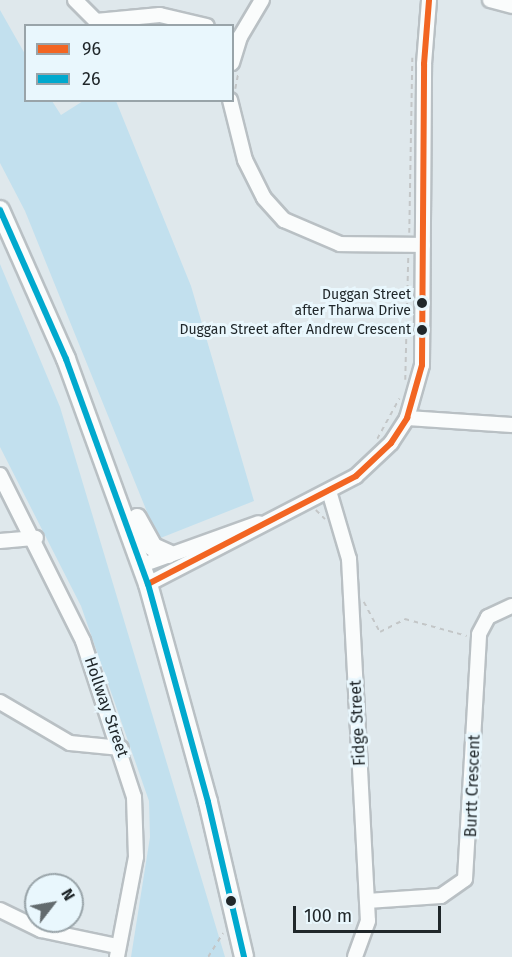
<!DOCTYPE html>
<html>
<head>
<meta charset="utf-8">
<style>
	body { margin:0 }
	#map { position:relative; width:512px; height:957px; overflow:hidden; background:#dfe8ec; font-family:"Fira Sans",sans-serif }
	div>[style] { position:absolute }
	.green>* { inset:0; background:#c2e0ee }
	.path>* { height:1.5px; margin-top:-0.75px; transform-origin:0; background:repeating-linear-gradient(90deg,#c3c6c7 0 4.5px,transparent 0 9px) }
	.roads { filter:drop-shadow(2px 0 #b9c0c4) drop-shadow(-2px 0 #b9c0c4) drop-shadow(0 2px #b9c0c4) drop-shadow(0 -2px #b9c0c4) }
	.minor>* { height:14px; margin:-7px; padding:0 7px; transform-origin:7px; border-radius:7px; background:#fafcfc }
	.major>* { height:18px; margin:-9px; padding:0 9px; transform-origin:9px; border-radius:9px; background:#fafcfc }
	.bus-1>* { height:6px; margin:-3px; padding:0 3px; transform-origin:3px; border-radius:3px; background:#f26522 }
	.bus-2>* { height:6px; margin:-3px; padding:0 3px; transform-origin:3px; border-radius:3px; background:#00a9ce }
	.dots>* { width:16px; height:16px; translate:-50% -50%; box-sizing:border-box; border:3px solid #e9f7fd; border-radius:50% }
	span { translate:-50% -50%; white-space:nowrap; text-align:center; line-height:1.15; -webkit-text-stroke:6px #e9f7fd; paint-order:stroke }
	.bus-label { font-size:14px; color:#20272a }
	.right { translate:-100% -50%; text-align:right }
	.street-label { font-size:16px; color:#20272a }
	.legend { position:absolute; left:24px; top:24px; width:210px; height:78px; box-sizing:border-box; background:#e9f7fd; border:2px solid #99a4a9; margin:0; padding:8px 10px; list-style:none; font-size:18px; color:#20272a }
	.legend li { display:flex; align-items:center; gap:12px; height:30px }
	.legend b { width:30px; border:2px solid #99a4a9 }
	.north { position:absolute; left:24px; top:873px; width:60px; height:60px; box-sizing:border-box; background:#e9f7fd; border:2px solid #99a4a9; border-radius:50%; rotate:59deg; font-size:16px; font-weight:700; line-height:24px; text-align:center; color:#20272a }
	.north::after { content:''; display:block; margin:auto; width:21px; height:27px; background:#636b6e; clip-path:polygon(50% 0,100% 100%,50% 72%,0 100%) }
	.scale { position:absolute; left:293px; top:906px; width:148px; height:27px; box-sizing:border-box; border:3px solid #20272a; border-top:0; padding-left:8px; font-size:18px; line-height:21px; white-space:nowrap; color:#20272a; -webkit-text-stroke:4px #e9f7fd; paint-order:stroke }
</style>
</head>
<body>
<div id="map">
	<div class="green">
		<div style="clip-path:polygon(0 10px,25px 54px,26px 100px,52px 101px,61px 115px,83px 101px,116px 101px,191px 286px,254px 501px,158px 539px,25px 211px,0 163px)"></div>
		<div style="clip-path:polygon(0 264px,60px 407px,225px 957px,131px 957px,150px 837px,149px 801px,81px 606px,0 447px)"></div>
	</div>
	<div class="path">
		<div style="left:235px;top:89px;width:16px;rotate:-79deg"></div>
		<div style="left:409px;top:233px;width:175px;rotate:-89deg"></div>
		<div style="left:405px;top:380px;width:124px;rotate:-88.6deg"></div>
		<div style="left:377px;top:439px;width:46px;rotate:-61.2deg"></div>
		<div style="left:316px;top:510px;width:13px;rotate:45deg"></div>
		<div style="left:364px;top:602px;width:34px;rotate:62deg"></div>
		<div style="left:380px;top:632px;width:28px;rotate:-27deg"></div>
		<div style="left:405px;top:619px;width:64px;rotate:15.3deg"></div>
		<div style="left:208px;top:957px;width:28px;rotate:-58deg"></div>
	</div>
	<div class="roads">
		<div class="minor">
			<div style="left:75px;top:0;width:30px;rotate:45deg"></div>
			<div style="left:96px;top:21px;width:64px;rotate:-5.4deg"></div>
			<div style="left:160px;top:15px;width:48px;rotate:13.2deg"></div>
			<div style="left:490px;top:0;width:23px;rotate:15deg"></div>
			<div style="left:232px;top:63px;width:27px;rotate:-73deg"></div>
			<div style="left:240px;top:37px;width:43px;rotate:-59.3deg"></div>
			<div style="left:230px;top:100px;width:62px;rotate:76deg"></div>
			<div style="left:245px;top:160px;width:42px;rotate:63.4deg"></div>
			<div style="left:264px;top:198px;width:30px;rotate:48deg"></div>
			<div style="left:284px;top:220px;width:61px;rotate:23.2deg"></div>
			<div style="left:340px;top:244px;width:83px;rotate:0.7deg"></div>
			<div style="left:407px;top:418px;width:105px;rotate:3.8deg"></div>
			<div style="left:0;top:475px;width:186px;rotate:63.4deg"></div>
			<div style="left:83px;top:641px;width:164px;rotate:71.9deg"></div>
			<div style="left:134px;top:797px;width:60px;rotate:88.1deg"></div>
			<div style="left:136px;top:857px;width:102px;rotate:100.8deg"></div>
			<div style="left:329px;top:491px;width:71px;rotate:73.6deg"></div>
			<div style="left:349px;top:559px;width:362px;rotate:87deg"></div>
			<div style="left:368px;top:921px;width:38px;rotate:110deg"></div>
			<div style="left:0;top:541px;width:36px;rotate:-5deg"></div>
			<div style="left:142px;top:565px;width:124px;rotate:-19.7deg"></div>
			<div style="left:148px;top:584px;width:234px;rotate:-27.4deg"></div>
			<div style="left:356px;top:476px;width:48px;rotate:-43.3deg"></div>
			<div style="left:391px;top:443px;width:30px;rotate:-57deg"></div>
			<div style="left:407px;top:418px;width:55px;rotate:-74.2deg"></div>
			<div style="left:422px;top:365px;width:301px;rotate:-89.6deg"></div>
			<div style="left:424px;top:64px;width:64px;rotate:-85.5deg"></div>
			<div style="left:0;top:702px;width:81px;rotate:30.4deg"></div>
			<div style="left:70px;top:743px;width:51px;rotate:5.6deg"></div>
			<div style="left:367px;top:901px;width:74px;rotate:-3.9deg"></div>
			<div style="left:441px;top:896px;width:29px;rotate:-35deg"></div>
			<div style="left:465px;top:879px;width:245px;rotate:-86.7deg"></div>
			<div style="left:479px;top:634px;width:19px;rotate:-62deg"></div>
			<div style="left:488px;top:617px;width:26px;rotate:-25deg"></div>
			<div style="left:0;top:910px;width:46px;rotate:26deg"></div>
			<div style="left:41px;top:930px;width:78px;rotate:11.9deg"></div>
		</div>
		<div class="major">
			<div style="left:0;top:210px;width:163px;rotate:66.1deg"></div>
			<div style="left:66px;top:359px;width:239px;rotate:70deg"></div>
			<div style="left:148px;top:584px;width:226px;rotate:74.6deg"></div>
			<div style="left:208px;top:802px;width:159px;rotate:76.9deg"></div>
			<div style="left:137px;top:518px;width:33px;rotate:61deg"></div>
			<div style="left:153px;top:547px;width:17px;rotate:24deg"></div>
		</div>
	</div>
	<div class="bus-1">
		<div style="left:148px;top:584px;width:234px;rotate:-27.4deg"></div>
		<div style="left:356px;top:476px;width:48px;rotate:-43.3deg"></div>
		<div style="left:391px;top:443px;width:30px;rotate:-57deg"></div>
		<div style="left:407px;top:418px;width:55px;rotate:-74.2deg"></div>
		<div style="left:422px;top:365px;width:301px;rotate:-89.6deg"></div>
		<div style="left:424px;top:64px;width:64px;rotate:-85.5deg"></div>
	</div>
	<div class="bus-2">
		<div style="left:0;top:210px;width:163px;rotate:66.1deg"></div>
		<div style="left:66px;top:359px;width:239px;rotate:70deg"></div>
		<div style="left:148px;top:584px;width:226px;rotate:74.6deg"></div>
		<div style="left:208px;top:802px;width:159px;rotate:76.9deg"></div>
	</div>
	<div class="dots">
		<div style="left:422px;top:303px;background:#20272a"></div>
		<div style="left:422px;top:330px;background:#20272a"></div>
		<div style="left:231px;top:901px;background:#20272a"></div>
	</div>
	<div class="bus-label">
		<span class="right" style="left:411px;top:303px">Duggan Street<br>after Tharwa Drive</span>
		<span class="right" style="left:411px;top:330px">Duggan Street after Andrew Crescent</span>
	</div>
	<div class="street-label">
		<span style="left:106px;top:707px;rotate:71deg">Hollway Street</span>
		<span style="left:358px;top:723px;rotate:-93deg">Fidge Street</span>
		<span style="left:473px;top:786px;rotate:-88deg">Burtt Crescent</span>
	</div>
	<ul class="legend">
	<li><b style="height:8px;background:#f26522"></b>96</li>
	<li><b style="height:8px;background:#00a9ce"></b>26</li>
	</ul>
	<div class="north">N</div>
	<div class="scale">100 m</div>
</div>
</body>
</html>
